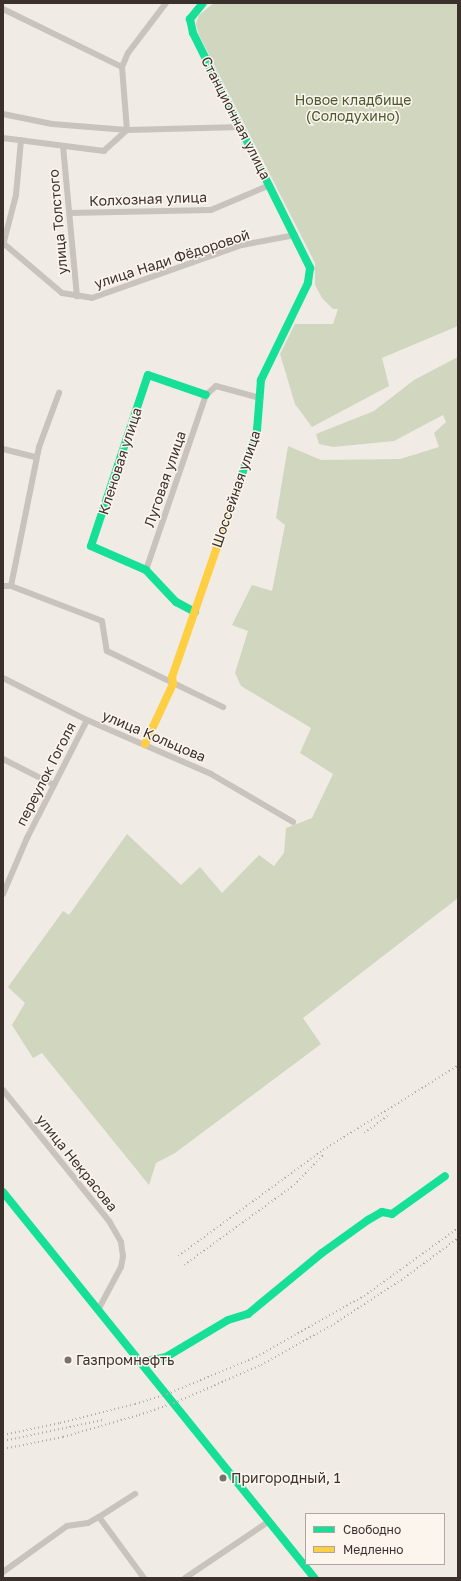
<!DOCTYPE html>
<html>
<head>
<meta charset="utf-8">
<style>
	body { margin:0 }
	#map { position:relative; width:461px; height:1581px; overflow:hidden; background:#f0ebe5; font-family:"Golos Text",sans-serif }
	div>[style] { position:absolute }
	.green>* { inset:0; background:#d1d6bf }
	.street>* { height:6px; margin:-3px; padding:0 3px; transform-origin:3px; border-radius:3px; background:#c9c3be }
	.fast>* { height:8px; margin:-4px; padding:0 4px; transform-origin:4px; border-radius:4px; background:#16e098 }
	.slow>* { height:8px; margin:-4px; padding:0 4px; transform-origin:4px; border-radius:4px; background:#ffcf43 }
	.rail>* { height:1.5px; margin-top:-0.75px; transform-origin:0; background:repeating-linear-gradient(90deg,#b1aca8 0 1px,transparent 0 4px) }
	.dots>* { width:11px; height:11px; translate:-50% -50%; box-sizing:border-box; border:2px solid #fbf5ee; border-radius:50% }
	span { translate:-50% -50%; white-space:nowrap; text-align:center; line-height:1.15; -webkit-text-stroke:3px #fbf5ee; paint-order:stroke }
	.park-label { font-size:14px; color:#4a5a2e }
	.street-label { font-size:14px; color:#3b302b }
	.poi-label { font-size:14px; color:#3b302b }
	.left { translate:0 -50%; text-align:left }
	.frame { position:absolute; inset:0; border:4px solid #3b302b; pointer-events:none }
	.legend { position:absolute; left:305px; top:1513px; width:140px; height:52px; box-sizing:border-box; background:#fbf5ee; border:1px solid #aea6a0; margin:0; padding:5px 7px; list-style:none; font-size:12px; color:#3b302b }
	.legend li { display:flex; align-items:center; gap:8px; height:20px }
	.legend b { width:20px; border:1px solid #aea6a0 }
</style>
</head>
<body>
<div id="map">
	<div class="green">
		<div style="clip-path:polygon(214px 3px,458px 3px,458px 326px,382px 358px,389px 386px,312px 427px,295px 404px,280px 354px,295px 324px,333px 324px,338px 309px,333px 309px,322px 298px,315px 285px,315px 263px,199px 35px,196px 24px,199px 15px)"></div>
		<div style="clip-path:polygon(458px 357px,458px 898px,303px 1018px,321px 1044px,175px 1153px,156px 1163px,149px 1185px,42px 1053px,33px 1058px,12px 1025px,25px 1003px,8px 987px,63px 911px,69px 915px,127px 834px,181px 885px,200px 867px,222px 893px,259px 855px,274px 866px,284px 853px,286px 828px,312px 818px,333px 774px,300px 753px,311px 728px,241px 686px,235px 673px,248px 631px,232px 625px,252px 585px,272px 591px,285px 525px,276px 518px,288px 446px,321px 460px,400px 459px,439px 447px,434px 433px,446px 422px,443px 415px,394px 441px,333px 447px,319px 444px,316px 434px,374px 411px,414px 380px)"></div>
	</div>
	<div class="street">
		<div style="left:3px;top:9px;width:132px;rotate:26deg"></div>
		<div style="left:122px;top:67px;width:63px;rotate:85.5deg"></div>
		<div style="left:127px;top:130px;width:31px;rotate:138deg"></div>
		<div style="left:104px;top:151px;width:102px;rotate:-172.7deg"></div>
		<div style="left:122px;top:67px;width:15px;rotate:-67deg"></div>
		<div style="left:128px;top:53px;width:63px;rotate:-52.8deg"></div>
		<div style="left:3px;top:114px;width:50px;rotate:11.5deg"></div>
		<div style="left:52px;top:124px;width:75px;rotate:4.6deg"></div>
		<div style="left:127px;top:130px;width:114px;rotate:-1.5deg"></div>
		<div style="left:63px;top:146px;width:151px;rotate:84.7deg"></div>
		<div style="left:70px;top:213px;width:141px;rotate:-1.2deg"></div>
		<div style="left:211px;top:210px;width:64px;rotate:-23deg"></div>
		<div style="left:3px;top:243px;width:77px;rotate:40.3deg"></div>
		<div style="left:62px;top:293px;width:30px;rotate:9deg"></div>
		<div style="left:92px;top:298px;width:159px;rotate:-19.5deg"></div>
		<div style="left:242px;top:245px;width:54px;rotate:-10.7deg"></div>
		<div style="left:3px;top:245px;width:52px;rotate:-75.4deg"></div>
		<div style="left:16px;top:195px;width:55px;rotate:-84.8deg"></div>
		<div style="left:3px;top:449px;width:34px;rotate:14deg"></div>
		<div style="left:146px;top:570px;width:185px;rotate:-71.1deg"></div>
		<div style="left:206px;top:395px;width:13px;rotate:-42deg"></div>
		<div style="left:216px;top:386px;width:46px;rotate:15.3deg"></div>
		<div style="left:3px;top:586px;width:8px"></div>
		<div style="left:11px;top:586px;width:97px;rotate:21deg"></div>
		<div style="left:102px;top:621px;width:30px;rotate:81deg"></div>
		<div style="left:107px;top:651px;width:129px;rotate:25.8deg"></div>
		<div style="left:11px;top:586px;width:142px;rotate:-78.6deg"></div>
		<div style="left:39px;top:447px;width:58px;rotate:-69.7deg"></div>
		<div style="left:3px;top:678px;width:94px;rotate:26.6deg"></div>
		<div style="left:87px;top:720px;width:135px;rotate:23.5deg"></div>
		<div style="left:211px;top:774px;width:95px;rotate:30.3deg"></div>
		<div style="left:3px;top:759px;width:57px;rotate:27deg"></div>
		<div style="left:3px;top:894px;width:61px;rotate:-66.8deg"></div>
		<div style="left:27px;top:838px;width:132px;rotate:-63deg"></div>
		<div style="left:3px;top:1090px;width:169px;rotate:51deg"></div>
		<div style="left:109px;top:1221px;width:24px;rotate:60deg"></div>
		<div style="left:121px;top:1242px;width:14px;rotate:82deg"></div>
		<div style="left:123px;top:1256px;width:11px;rotate:100deg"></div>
		<div style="left:121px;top:1267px;width:49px;rotate:118.1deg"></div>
		<div style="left:99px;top:1517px;width:76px;rotate:53.6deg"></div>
		<div style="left:3px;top:1572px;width:79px;rotate:-35.7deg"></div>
		<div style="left:67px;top:1526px;width:21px;rotate:-8deg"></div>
		<div style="left:88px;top:1523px;width:13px;rotate:-29deg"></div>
		<div style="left:99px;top:1517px;width:43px;rotate:-32.6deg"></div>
		<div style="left:185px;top:1578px;width:100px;rotate:-34deg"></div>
	</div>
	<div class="fast">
		<div style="left:203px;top:3px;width:21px;rotate:129deg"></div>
		<div style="left:190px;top:19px;width:14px;rotate:78deg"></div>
		<div style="left:193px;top:33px;width:263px;rotate:63.5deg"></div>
		<div style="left:310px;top:268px;width:15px;rotate:98deg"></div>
		<div style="left:308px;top:283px;width:108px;rotate:115.9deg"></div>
		<div style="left:261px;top:380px;width:50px;rotate:94.6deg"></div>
		<div style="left:257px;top:430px;width:69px;rotate:108.7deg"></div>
		<div style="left:195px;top:612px;width:21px;rotate:-152deg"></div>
		<div style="left:176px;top:602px;width:44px;rotate:-133.2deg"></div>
		<div style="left:146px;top:570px;width:60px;rotate:-156.4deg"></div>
		<div style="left:91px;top:546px;width:180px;rotate:-71.6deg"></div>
		<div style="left:148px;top:375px;width:61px;rotate:19deg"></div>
		<div style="left:3px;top:1192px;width:496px;rotate:51.1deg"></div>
		<div style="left:141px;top:1362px;width:25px;rotate:-11deg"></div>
		<div style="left:166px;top:1357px;width:72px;rotate:-30.8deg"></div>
		<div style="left:228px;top:1320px;width:21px;rotate:-17deg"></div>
		<div style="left:248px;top:1314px;width:96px;rotate:-39.5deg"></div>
		<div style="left:322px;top:1253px;width:57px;rotate:-35.7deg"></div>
		<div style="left:368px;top:1220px;width:16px;rotate:-30deg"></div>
		<div style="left:382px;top:1212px;width:10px;rotate:11deg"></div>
		<div style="left:392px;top:1214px;width:65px;rotate:-35.6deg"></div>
	</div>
	<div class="slow">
		<div style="left:145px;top:744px;width:66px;rotate:-65deg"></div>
		<div style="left:173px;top:684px;width:7px;rotate:-98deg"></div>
		<div style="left:172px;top:677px;width:193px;rotate:-70.9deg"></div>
	</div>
	<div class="rail">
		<div style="left:364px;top:1133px;width:32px;rotate:-36deg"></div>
		<div style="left:178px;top:1256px;width:176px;rotate:-36.2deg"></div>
		<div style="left:320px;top:1152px;width:162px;rotate:-32.1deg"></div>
		<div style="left:184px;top:1265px;width:136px;rotate:-36deg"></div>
		<div style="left:294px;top:1185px;width:43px;rotate:-45.9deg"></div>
		<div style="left:3px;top:1435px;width:58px;rotate:-11.9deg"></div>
		<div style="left:60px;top:1423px;width:77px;rotate:-14.2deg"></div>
		<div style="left:135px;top:1404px;width:34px;rotate:-17deg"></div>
		<div style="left:167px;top:1394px;width:96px;rotate:-22.6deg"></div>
		<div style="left:256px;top:1357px;width:124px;rotate:-29.5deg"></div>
		<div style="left:364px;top:1296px;width:116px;rotate:-35.9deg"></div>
		<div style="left:3px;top:1441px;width:102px;rotate:-11.9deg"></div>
		<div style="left:3px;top:1449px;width:61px;rotate:-11.3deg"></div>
		<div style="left:63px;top:1437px;width:79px;rotate:-16.1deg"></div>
		<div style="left:139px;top:1415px;width:37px;rotate:-19deg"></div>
		<div style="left:174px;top:1403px;width:95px;rotate:-23.6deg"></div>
		<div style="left:261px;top:1365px;width:84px;rotate:-29.3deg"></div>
		<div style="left:334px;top:1324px;width:84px;rotate:-33.3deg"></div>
		<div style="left:404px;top:1278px;width:67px;rotate:-36.5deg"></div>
	</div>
	<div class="dots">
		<div style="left:68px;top:1360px;background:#7a716c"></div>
		<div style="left:223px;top:1478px;background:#7a716c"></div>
	</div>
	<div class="park-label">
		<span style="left:353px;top:108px">Новое кладбище<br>(Солодухино)</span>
	</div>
	<div class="street-label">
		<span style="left:236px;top:118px;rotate:63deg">Станционная улица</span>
		<span style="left:148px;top:199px;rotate:-2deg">Колхозная улица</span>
		<span style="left:58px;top:222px;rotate:-95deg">улица Толстого</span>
		<span style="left:172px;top:259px;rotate:-18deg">улица Нади Фёдоровой</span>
		<span style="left:120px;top:461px;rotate:-72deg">Кленовая улица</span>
		<span style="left:165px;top:479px;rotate:-71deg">Луговая улица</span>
		<span style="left:236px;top:489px;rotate:-71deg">Шоссейная улица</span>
		<span style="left:154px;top:736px;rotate:23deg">улица Кольцова</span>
		<span style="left:46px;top:774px;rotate:-63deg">переулок Гоголя</span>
		<span style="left:77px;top:1163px;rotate:51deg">улица Некрасова</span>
	</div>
	<div class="poi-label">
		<span class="left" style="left:76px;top:1360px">Газпромнефть</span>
		<span class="left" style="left:231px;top:1478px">Пригородный, 1</span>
	</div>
	<div class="frame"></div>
	<ul class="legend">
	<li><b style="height:5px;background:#16e098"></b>Свободно</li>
	<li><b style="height:5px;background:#ffcf43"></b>Медленно</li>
	</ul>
</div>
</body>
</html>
